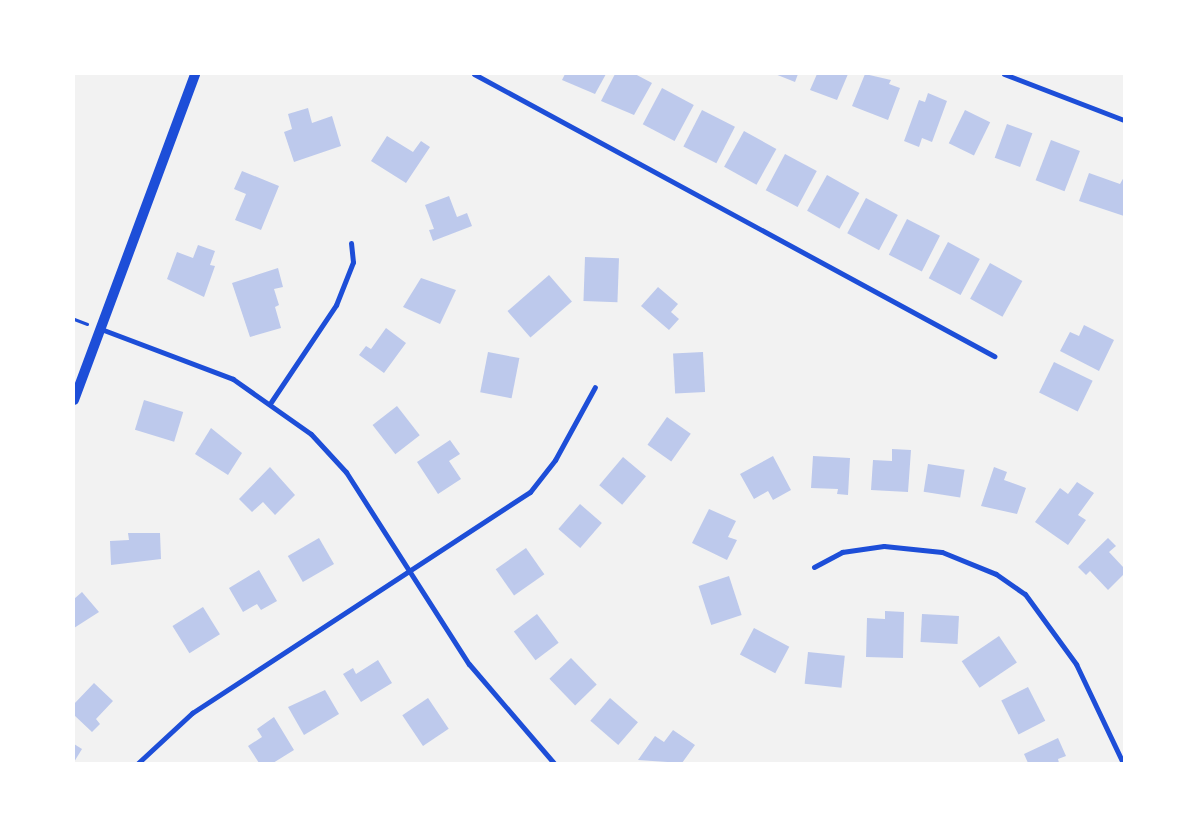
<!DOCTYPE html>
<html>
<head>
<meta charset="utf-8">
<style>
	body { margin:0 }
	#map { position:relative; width:1198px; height:837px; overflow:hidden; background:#f2f2f2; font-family:"IBM Plex Sans",sans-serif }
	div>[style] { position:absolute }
	.building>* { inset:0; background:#bdc9ec; transform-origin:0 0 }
	.path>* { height:3px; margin:-1.5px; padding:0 1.5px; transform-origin:1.5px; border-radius:1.5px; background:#1d4ed8 }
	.minor>* { height:5px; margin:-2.5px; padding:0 2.5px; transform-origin:2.5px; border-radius:2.5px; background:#1d4ed8 }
	.secondary>* { height:10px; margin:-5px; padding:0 5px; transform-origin:5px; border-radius:5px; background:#1d4ed8 }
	span { translate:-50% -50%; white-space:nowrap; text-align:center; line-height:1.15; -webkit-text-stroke:5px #fff; paint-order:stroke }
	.frame { position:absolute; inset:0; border:75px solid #fff; pointer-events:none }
</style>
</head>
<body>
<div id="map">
	<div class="building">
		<div style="clip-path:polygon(565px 74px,606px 74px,595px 94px,562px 80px)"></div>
		<div style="clip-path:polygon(615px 74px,635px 74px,652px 83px,634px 115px,601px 101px)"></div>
		<div style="clip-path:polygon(775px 74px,798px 74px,795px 82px)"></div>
		<div style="clip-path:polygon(817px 74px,848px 74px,837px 100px,810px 90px)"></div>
		<div style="clip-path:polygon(865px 74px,891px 80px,889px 84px,900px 88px,888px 120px,852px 106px)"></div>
		<div style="left:662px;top:88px;width:36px;height:41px;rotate:28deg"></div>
		<div style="clip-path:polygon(928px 93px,947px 101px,932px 142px,922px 138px,919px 147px,904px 141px,919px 100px,925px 102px)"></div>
		<div style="clip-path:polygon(308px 108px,312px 123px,332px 116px,341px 146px,294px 162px,284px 132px,292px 129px,288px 114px)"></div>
		<div style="left:702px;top:110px;width:37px;height:41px;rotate:27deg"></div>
		<div style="left:965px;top:110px;width:28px;height:37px;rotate:26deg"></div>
		<div style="left:1007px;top:124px;width:27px;height:36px;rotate:20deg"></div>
		<div style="left:744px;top:131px;width:37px;height:41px;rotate:29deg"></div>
		<div style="clip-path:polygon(387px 136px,413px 152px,421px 141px,430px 147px,406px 183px,371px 161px)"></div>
		<div style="left:1051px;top:140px;width:31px;height:43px;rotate:21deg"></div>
		<div style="left:785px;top:154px;width:36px;height:41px;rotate:28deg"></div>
		<div style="clip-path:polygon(242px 171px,279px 186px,261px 230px,235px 220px,246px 194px,234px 189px)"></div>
		<div style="clip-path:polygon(1089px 173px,1120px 184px,1124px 177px,1124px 216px,1079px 201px)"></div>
		<div style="left:827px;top:175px;width:37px;height:41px;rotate:29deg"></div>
		<div style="clip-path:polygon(449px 196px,457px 217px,467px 213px,472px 226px,433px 241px,429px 230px,434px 229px,425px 205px)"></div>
		<div style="left:866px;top:198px;width:36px;height:40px;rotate:28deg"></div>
		<div style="left:907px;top:219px;width:37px;height:40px;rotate:27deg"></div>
		<div style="left:948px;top:242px;width:36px;height:41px;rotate:28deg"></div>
		<div style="clip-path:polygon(198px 245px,215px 251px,210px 265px,215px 266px,204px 297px,167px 279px,177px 252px,193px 258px)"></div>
		<div style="left:585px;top:257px;width:34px;height:44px;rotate:2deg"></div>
		<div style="left:990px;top:263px;width:37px;height:41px;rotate:29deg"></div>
		<div style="clip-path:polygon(278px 268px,283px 287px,274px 289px,279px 305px,275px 307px,281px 328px,250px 337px,232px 283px)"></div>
		<div style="left:549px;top:275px;width:35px;height:55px;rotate:49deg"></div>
		<div style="clip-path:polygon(421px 278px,456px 290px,440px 324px,403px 307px)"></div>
		<div style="clip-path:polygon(658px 287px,678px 304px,671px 312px,679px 319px,669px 330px,641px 306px)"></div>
		<div style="clip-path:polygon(1084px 325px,1114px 340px,1099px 371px,1060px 351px,1070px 332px,1079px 336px)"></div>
		<div style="clip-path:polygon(386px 328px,406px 343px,384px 373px,359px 355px,366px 346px,371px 349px)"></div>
		<div style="left:488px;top:352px;width:32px;height:41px;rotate:11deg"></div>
		<div style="left:703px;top:352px;width:40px;height:30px;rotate:87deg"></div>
		<div style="left:1054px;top:362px;width:43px;height:34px;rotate:26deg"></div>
		<div style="left:144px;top:400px;width:41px;height:31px;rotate:17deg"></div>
		<div style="left:397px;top:406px;width:37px;height:31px;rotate:52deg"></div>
		<div style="left:667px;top:417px;width:29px;height:34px;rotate:35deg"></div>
		<div style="clip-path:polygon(211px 428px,242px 453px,228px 475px,195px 454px)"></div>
		<div style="clip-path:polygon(450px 440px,460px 454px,449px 461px,461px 479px,438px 494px,417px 462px)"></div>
		<div style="clip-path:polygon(892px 449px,911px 450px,908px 492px,871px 490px,873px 460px,892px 461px)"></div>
		<div style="clip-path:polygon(773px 456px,791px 490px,773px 500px,768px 491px,754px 499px,740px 474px)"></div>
		<div style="clip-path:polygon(813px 456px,850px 458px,848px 495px,837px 494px,838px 489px,811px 488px)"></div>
		<div style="left:623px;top:457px;width:30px;height:37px;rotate:40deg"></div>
		<div style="left:928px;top:464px;width:37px;height:28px;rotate:9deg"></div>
		<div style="clip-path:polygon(270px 467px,295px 495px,275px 515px,263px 502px,252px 512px,239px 499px)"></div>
		<div style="clip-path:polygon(994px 467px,1007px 472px,1004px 480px,1026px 488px,1017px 514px,981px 506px)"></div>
		<div style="clip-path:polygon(1077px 482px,1094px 493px,1078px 515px,1086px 520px,1068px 545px,1035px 522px,1060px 488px,1068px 494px)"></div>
		<div style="left:580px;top:504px;width:29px;height:33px;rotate:41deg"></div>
		<div style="clip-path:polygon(709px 509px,736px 521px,728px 537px,737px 540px,727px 560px,692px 543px)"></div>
		<div style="clip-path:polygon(128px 533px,160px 533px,161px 559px,111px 565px,110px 541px,129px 540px)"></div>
		<div style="left:319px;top:538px;width:30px;height:36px;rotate:60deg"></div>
		<div style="clip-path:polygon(1108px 538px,1116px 546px,1109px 552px,1124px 568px,1124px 574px,1108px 590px,1090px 571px,1086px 575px,1078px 567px)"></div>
		<div style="left:526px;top:548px;width:32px;height:37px;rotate:55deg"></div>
		<div style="clip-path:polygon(259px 570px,277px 601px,261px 610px,257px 604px,243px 612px,229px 588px)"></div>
		<div style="left:729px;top:576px;width:41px;height:32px;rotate:72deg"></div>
		<div style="clip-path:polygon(82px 592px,99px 612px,74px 628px,74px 599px)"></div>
		<div style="left:203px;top:607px;width:32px;height:36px;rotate:58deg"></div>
		<div style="clip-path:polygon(885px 611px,904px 612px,903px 658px,866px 657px,867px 618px,885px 619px)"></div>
		<div style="left:537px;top:614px;width:36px;height:29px;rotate:53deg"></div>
		<div style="left:922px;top:614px;width:37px;height:28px;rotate:3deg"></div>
		<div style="left:754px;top:628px;width:40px;height:30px;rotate:28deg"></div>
		<div style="left:999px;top:636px;width:32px;height:45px;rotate:56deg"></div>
		<div style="left:808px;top:652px;width:37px;height:32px;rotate:6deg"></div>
		<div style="left:571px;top:658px;width:37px;height:30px;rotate:46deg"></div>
		<div style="clip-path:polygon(378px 660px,392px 683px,361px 702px,343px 674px,353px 668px,356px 674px)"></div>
		<div style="clip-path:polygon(94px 683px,113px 701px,96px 719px,100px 724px,92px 732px,74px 715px,74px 704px)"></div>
		<div style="left:1028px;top:687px;width:38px;height:30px;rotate:63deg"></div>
		<div style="clip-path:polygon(325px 690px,339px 714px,304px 735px,288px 707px)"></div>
		<div style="left:428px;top:698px;width:37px;height:31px;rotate:56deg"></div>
		<div style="left:610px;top:698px;width:37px;height:30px;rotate:41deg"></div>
		<div style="clip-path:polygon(274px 717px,294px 750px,273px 763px,259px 763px,248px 746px,262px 737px,257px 729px)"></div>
		<div style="clip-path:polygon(673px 730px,695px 745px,682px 763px,638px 760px,655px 736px,664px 742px)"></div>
		<div style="clip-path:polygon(1058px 738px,1066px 756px,1058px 759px,1059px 763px,1028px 763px,1024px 754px)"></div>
		<div style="clip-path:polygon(74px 744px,82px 749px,74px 762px)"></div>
	</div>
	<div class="path">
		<div style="left:74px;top:319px;width:14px;rotate:21deg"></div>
	</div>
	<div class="minor">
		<div style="left:474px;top:74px;width:592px;rotate:28.47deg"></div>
		<div style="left:1004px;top:74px;width:129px;rotate:21deg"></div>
		<div style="left:101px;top:329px;width:141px;rotate:20.7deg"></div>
		<div style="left:233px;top:379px;width:95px;rotate:35.2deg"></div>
		<div style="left:311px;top:434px;width:52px;rotate:47.4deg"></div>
		<div style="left:346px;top:472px;width:228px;rotate:57.4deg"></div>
		<div style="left:469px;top:664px;width:130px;rotate:49.4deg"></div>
		<div style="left:271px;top:402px;width:117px;rotate:-56.2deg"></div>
		<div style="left:336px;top:305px;width:46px;rotate:-68.4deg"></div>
		<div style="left:353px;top:262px;width:19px;rotate:-96deg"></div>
		<div style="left:814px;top:567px;width:32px;rotate:-28deg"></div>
		<div style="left:842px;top:552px;width:42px;rotate:-8.1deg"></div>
		<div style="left:884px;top:546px;width:58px;rotate:5.9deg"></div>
		<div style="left:942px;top:552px;width:58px;rotate:22.2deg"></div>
		<div style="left:996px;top:574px;width:35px;rotate:35deg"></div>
		<div style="left:1025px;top:594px;width:87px;rotate:53.9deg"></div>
		<div style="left:1076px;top:664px;width:110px;rotate:64.6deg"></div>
		<div style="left:138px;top:763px;width:74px;rotate:-42.8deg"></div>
		<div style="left:192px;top:713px;width:404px;rotate:-33.2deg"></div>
		<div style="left:530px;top:492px;width:41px;rotate:-52deg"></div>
		<div style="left:555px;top:460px;width:83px;rotate:-61.3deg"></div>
	</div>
	<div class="secondary">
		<div style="left:74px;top:400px;width:348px;rotate:-69.6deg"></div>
	</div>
	<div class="frame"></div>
</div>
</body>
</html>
